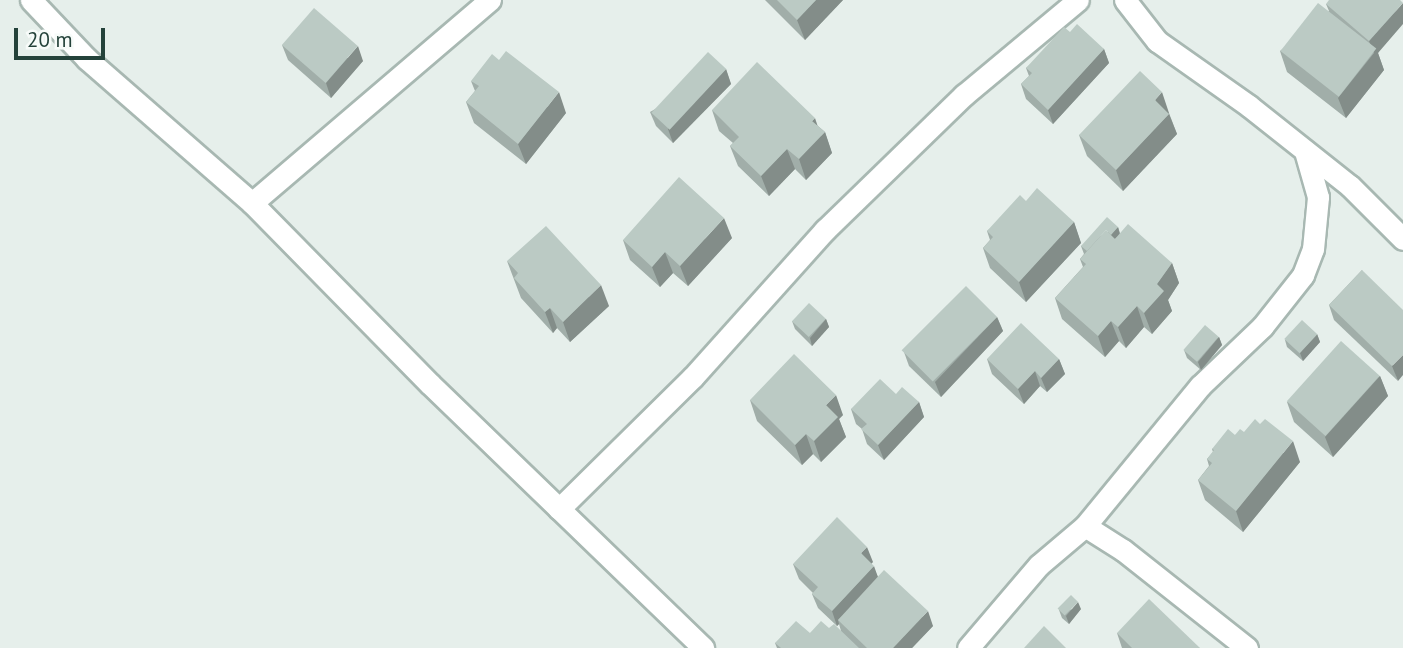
<!DOCTYPE html>
<html>
<head>
<meta charset="utf-8">
<style>
	body { margin:0 }
	#map { position:relative; width:1403px; height:648px; overflow:hidden; background:#e6efeb; font-family:"PT Sans",sans-serif }
	div>[style] { position:absolute }
	.roads { filter:drop-shadow(2px 0 #a8b8b2) drop-shadow(-2px 0 #a8b8b2) drop-shadow(0 2px #a8b8b2) drop-shadow(0 -2px #a8b8b2) }
	.minor>* { height:21px; margin:-10.5px; padding:0 10.5px; transform-origin:10.5px; border-radius:10.5px; background:#fff }
	.wall>* { inset:0; background:#a1aea9 }
	.shaded-wall>* { inset:0; background:#838d89 }
	.building>* { inset:0; background:#bbcac4; transform-origin:0 0 }
	span { translate:-50% -50%; white-space:nowrap; text-align:center; line-height:1.15; -webkit-text-stroke:5px #f7fbf9; paint-order:stroke }
	.scale { position:absolute; left:14px; top:28px; width:91px; height:32px; box-sizing:border-box; border:4px solid #24423a; border-top:0; padding-left:9px; font-size:21px; line-height:24px; white-space:nowrap; color:#24423a; -webkit-text-stroke:5px #f7fbf9; paint-order:stroke }
</style>
</head>
<body>
<div id="map">
	<div class="roads">
		<div class="minor">
			<div style="left:31px;top:0;width:81px;rotate:46.5deg"></div>
			<div style="left:87px;top:59px;width:219px;rotate:41.1deg"></div>
			<div style="left:252px;top:203px;width:254px;rotate:45.5deg"></div>
			<div style="left:430px;top:384px;width:380px;rotate:44deg"></div>
			<div style="left:1125px;top:0;width:52px;rotate:52deg"></div>
			<div style="left:1157px;top:41px;width:113px;rotate:35.2deg"></div>
			<div style="left:1249px;top:106px;width:129px;rotate:38.4deg"></div>
			<div style="left:1350px;top:186px;width:75px;rotate:45deg"></div>
			<div style="left:252px;top:203px;width:313px;rotate:-40.5deg"></div>
			<div style="left:559px;top:509px;width:188px;rotate:-44.6deg"></div>
			<div style="left:693px;top:377px;width:198px;rotate:-48.1deg"></div>
			<div style="left:825px;top:230px;width:194px;rotate:-44.2deg"></div>
			<div style="left:964px;top:95px;width:148px;rotate:-39.8deg"></div>
			<div style="left:1085px;top:526px;width:181px;rotate:-50.6deg"></div>
			<div style="left:1200px;top:386px;width:86px;rotate:-43.6deg"></div>
			<div style="left:1262px;top:327px;width:66px;rotate:-51.7deg"></div>
			<div style="left:1303px;top:275px;width:28px;rotate:-69deg"></div>
			<div style="left:1313px;top:249px;width:52px;rotate:-84.5deg"></div>
			<div style="left:1318px;top:197px;width:48px;rotate:-105.8deg"></div>
			<div style="left:968px;top:648px;width:109px;rotate:-49.5deg"></div>
			<div style="left:1039px;top:565px;width:60px;rotate:-40.3deg"></div>
			<div style="left:1085px;top:526px;width:45px;rotate:32.3deg"></div>
			<div style="left:1123px;top:550px;width:158px;rotate:38.3deg"></div>
		</div>
	</div>
	<div class="wall">
		<div style="clip-path:polygon(765px 0,843px 0,805px 40px)"></div>
		<div style="clip-path:polygon(1400px 0,1378px 53px,1384px 70px,1346px 118px,1287px 72px,1280px 51px,1329px 11px,1326px 4px)"></div>
		<div style="clip-path:polygon(1070px 32px,1104px 49px,1109px 63px,1053px 124px,1026px 99px,1021px 84px,1029px 76px,1026px 68px)"></div>
		<div style="clip-path:polygon(282px 45px,363px 61px,331px 98px,288px 60px)"></div>
		<div style="clip-path:polygon(726px 69px,731px 84px,673px 143px,656px 126px,650px 112px)"></div>
		<div style="clip-path:polygon(471px 81px,566px 113px,526px 164px,474px 123px,466px 102px,475px 91px)"></div>
		<div style="clip-path:polygon(712px 110px,818px 126px,825px 132px,832px 153px,806px 180px,795px 169px,769px 196px,738px 166px,730px 146px,733px 143px,719px 131px)"></div>
		<div style="clip-path:polygon(1169px 113px,1177px 134px,1123px 191px,1087px 156px,1079px 135px)"></div>
		<div style="clip-path:polygon(1026px 201px,1074px 222px,1081px 243px,1026px 302px,990px 268px,983px 248px,990px 240px,987px 231px)"></div>
		<div style="clip-path:polygon(1118px 227px,1120px 233px,1172px 263px,1179px 283px,1168px 300px,1172px 311px,1152px 334px,1144px 327px,1126px 348px,1119px 341px,1105px 357px,1062px 319px,1055px 298px,1083px 267px,1080px 259px,1084px 254px,1081px 246px)"></div>
		<div style="clip-path:polygon(732px 238px,688px 286px,673px 273px,660px 287px,630px 260px,623px 240px)"></div>
		<div style="clip-path:polygon(507px 261px,609px 306px,570px 342px,557px 328px,553px 333px,521px 298px)"></div>
		<div style="clip-path:polygon(1362px 270px,1398px 381px,1334px 320px,1329px 305px)"></div>
		<div style="clip-path:polygon(997px 317px,1003px 331px,941px 397px,909px 366px,904px 352px)"></div>
		<div style="clip-path:polygon(826px 319px,829px 327px,812px 346px,795px 329px,792px 321px)"></div>
		<div style="clip-path:polygon(1317px 334px,1320px 342px,1303px 361px,1287px 347px,1285px 340px)"></div>
		<div style="clip-path:polygon(1219px 337px,1222px 345px,1201px 370px,1187px 358px,1184px 350px)"></div>
		<div style="clip-path:polygon(987px 359px,1059px 359px,1065px 374px,1047px 392px,1040px 386px,1024px 404px,992px 374px)"></div>
		<div style="clip-path:polygon(1380px 376px,1388px 396px,1333px 457px,1294px 422px,1287px 402px)"></div>
		<div style="clip-path:polygon(896px 394px,919px 402px,924px 417px,884px 460px,867px 444px,862px 429px,856px 424px,851px 409px)"></div>
		<div style="clip-path:polygon(750px 400px,843px 415px,839px 419px,846px 437px,821px 462px,813px 454px,802px 465px,757px 421px)"></div>
		<div style="clip-path:polygon(1244px 432px,1300px 462px,1243px 532px,1205px 500px,1198px 480px,1209px 466px,1207px 459px,1213px 452px,1212px 449px,1235px 435px)"></div>
		<div style="clip-path:polygon(873px 562px,871px 563px,878px 577px,933px 626px,912px 648px,777px 648px,775px 643px,810px 633px,829px 628px,841px 631px,839px 624px,837px 626px,818px 608px,812px 594px,813px 593px,799px 579px,793px 564px)"></div>
		<div style="clip-path:polygon(1081px 609px,1069px 624px,1062px 618px,1059px 610px)"></div>
		<div style="clip-path:polygon(1117px 633px,1200px 648px,1122px 648px)"></div>
	</div>
	<div class="shaded-wall">
		<div style="clip-path:polygon(816px 0,843px 0,805px 40px,797px 20px)"></div>
		<div style="clip-path:polygon(1403px 3px,1403px 24px,1378px 53px,1384px 70px,1346px 118px,1338px 98px,1374px 53px,1369px 41px)"></div>
		<div style="clip-path:polygon(358px 46px,363px 61px,331px 98px,326px 83px)"></div>
		<div style="clip-path:polygon(1104px 49px,1109px 63px,1053px 124px,1048px 110px)"></div>
		<div style="clip-path:polygon(726px 69px,731px 84px,673px 143px,668px 129px)"></div>
		<div style="clip-path:polygon(559px 92px,566px 113px,526px 164px,518px 144px)"></div>
		<div style="clip-path:polygon(1162px 92px,1169px 113px,1162px 120px,1155px 100px)"></div>
		<div style="clip-path:polygon(1169px 114px,1177px 134px,1123px 191px,1116px 170px)"></div>
		<div style="clip-path:polygon(815px 118px,821px 136px,825px 132px,832px 153px,806px 180px,799px 159px,812px 121px)"></div>
		<div style="clip-path:polygon(787px 149px,795px 169px,769px 196px,761px 176px)"></div>
		<div style="clip-path:polygon(724px 218px,732px 238px,688px 286px,680px 266px)"></div>
		<div style="clip-path:polygon(1074px 222px,1081px 243px,1026px 302px,1019px 282px)"></div>
		<div style="clip-path:polygon(1118px 227px,1120px 235px,1091px 255px)"></div>
		<div style="clip-path:polygon(665px 252px,673px 273px,660px 287px,652px 267px)"></div>
		<div style="clip-path:polygon(1172px 263px,1179px 283px,1168px 300px,1172px 311px,1152px 334px,1144px 313px,1157px 284px)"></div>
		<div style="clip-path:polygon(601px 285px,609px 306px,570px 342px,563px 322px)"></div>
		<div style="clip-path:polygon(1137px 306px,1144px 327px,1126px 348px,1118px 327px)"></div>
		<div style="clip-path:polygon(550px 308px,557px 328px,553px 333px,545px 312px)"></div>
		<div style="clip-path:polygon(997px 317px,1003px 331px,941px 397px,935px 382px)"></div>
		<div style="clip-path:polygon(826px 319px,829px 327px,812px 346px,810px 338px)"></div>
		<div style="clip-path:polygon(1111px 321px,1119px 341px,1105px 357px,1098px 336px)"></div>
		<div style="clip-path:polygon(1317px 334px,1320px 342px,1303px 361px,1300px 353px)"></div>
		<div style="clip-path:polygon(1219px 337px,1222px 345px,1201px 370px,1198px 362px)"></div>
		<div style="clip-path:polygon(1403px 355px,1403px 375px,1398px 381px,1392px 366px)"></div>
		<div style="clip-path:polygon(1059px 359px,1065px 374px,1047px 392px,1041px 378px)"></div>
		<div style="clip-path:polygon(1035px 371px,1040px 386px,1024px 404px,1018px 389px)"></div>
		<div style="clip-path:polygon(1380px 376px,1388px 396px,1333px 457px,1325px 437px)"></div>
		<div style="clip-path:polygon(836px 395px,843px 415px,839px 419px,846px 437px,821px 462px,814px 441px,826px 405px)"></div>
		<div style="clip-path:polygon(919px 402px,924px 417px,884px 460px,878px 445px)"></div>
		<div style="clip-path:polygon(806px 434px,813px 454px,802px 465px,795px 445px)"></div>
		<div style="clip-path:polygon(1293px 441px,1300px 462px,1243px 532px,1236px 511px)"></div>
		<div style="clip-path:polygon(867px 547px,873px 562px,867px 568px,861px 553px)"></div>
		<div style="clip-path:polygon(874px 566px,879px 580px,838px 620px,839px 624px,837px 626px,832px 611px)"></div>
		<div style="clip-path:polygon(1078px 602px,1081px 609px,1069px 624px,1066px 616px)"></div>
		<div style="clip-path:polygon(928px 611px,933px 626px,912px 648px,893px 648px)"></div>
	</div>
	<div class="building">
		<div style="clip-path:polygon(777px 0,816px 0,797px 20px)"></div>
		<div style="clip-path:polygon(1329px 0,1400px 0,1403px 3px,1369px 41px,1326px 4px)"></div>
		<div style="left:1318px;top:3px;width:74px;height:61px;rotate:38deg"></div>
		<div style="left:314px;top:8px;width:58px;height:49px;rotate:41deg"></div>
		<div style="clip-path:polygon(1077px 24px,1104px 49px,1048px 110px,1021px 84px,1032px 73px,1026px 68px,1064px 27px,1070px 32px)"></div>
		<div style="clip-path:polygon(506px 51px,559px 92px,518px 144px,466px 102px,479px 86px,471px 81px,492px 54px,499px 60px)"></div>
		<div style="left:708px;top:52px;width:25px;height:83px;rotate:43deg"></div>
		<div style="clip-path:polygon(757px 62px,815px 118px,812px 121px,825px 132px,799px 159px,787px 149px,761px 176px,730px 146px,739px 137px,712px 110px)"></div>
		<div style="clip-path:polygon(1140px 71px,1162px 92px,1155px 100px,1169px 114px,1116px 170px,1079px 135px)"></div>
		<div style="clip-path:polygon(679px 177px,724px 218px,680px 266px,665px 252px,652px 267px,623px 240px)"></div>
		<div style="clip-path:polygon(1037px 188px,1074px 222px,1019px 282px,983px 248px,993px 237px,987px 231px,1020px 195px,1026px 201px)"></div>
		<div style="clip-path:polygon(1107px 217px,1118px 227px,1111px 235px,1106px 230px,1087px 251px,1081px 246px)"></div>
		<div style="clip-path:polygon(1128px 224px,1172px 263px,1157px 284px,1164px 291px,1144px 313px,1137px 306px,1118px 327px,1111px 321px,1098px 336px,1055px 298px,1086px 264px,1080px 259px,1106px 230px,1115px 239px)"></div>
		<div style="clip-path:polygon(546px 226px,601px 285px,563px 322px,550px 308px,545px 312px,514px 278px,518px 273px,507px 261px)"></div>
		<div style="clip-path:polygon(1362px 270px,1403px 310px,1403px 355px,1392px 366px,1329px 305px)"></div>
		<div style="left:966px;top:286px;width:44px;height:91px;rotate:45deg"></div>
		<div style="left:809px;top:303px;width:23px;height:25px;rotate:43deg"></div>
		<div style="left:1302px;top:320px;width:21px;height:26px;rotate:43deg"></div>
		<div style="clip-path:polygon(1021px 323px,1059px 359px,1041px 378px,1035px 371px,1018px 389px,987px 359px)"></div>
		<div style="left:1205px;top:325px;width:18px;height:33px;rotate:41deg"></div>
		<div style="left:1341px;top:341px;width:52px;height:81px;rotate:42deg"></div>
		<div style="clip-path:polygon(794px 354px,836px 395px,826px 405px,838px 417px,814px 441px,806px 434px,795px 445px,750px 400px)"></div>
		<div style="clip-path:polygon(880px 379px,896px 394px,902px 387px,919px 402px,878px 445px,861px 429px,867px 424px,851px 409px)"></div>
		<div style="clip-path:polygon(1255px 419px,1260px 424px,1265px 419px,1293px 441px,1236px 511px,1198px 480px,1212px 463px,1207px 459px,1214px 450px,1212px 449px,1228px 429px,1235px 435px,1240px 429px,1244px 432px)"></div>
		<div style="clip-path:polygon(837px 517px,867px 547px,861px 553px,874px 566px,832px 611px,812px 594px,818px 587px,793px 564px)"></div>
		<div style="clip-path:polygon(884px 570px,928px 611px,893px 648px,867px 648px,838px 620px)"></div>
		<div style="left:1071px;top:595px;width:10px;height:19px;rotate:45deg"></div>
		<div style="clip-path:polygon(1149px 599px,1200px 648px,1132px 648px,1117px 633px)"></div>
		<div style="clip-path:polygon(796px 621px,810px 633px,821px 621px,829px 628px,834px 624px,859px 648px,781px 648px,775px 643px)"></div>
		<div style="clip-path:polygon(1044px 626px,1066px 648px,1024px 648px)"></div>
	</div>
	<div class="scale">20 m</div>
</div>
</body>
</html>
